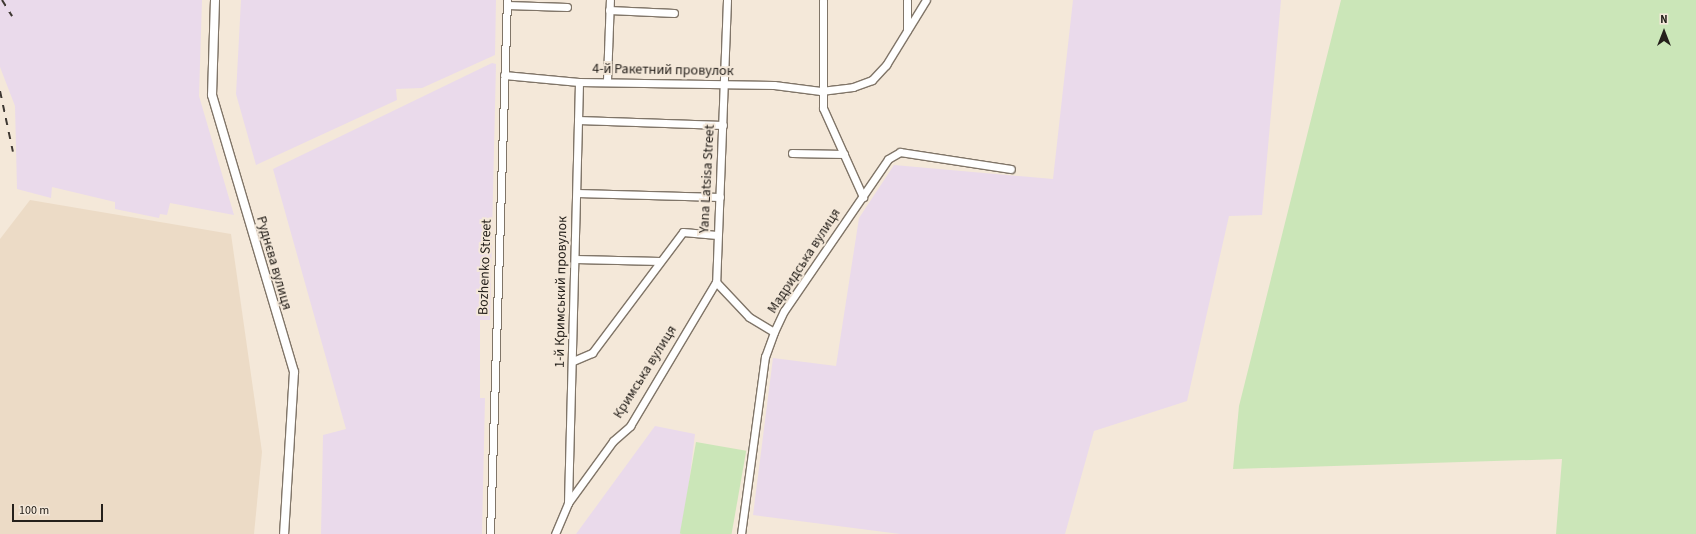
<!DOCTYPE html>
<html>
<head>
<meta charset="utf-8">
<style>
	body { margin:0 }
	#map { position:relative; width:1696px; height:534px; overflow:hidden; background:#f4e8d9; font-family:"Source Sans 3",sans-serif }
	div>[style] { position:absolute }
	.built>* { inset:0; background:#ecdbc6 }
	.industrial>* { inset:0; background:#eadaeb }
	.green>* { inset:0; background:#cbe6b8; transform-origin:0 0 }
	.roads { filter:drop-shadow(1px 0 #807568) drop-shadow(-1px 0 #807568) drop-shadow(0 1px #807568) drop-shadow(0 -1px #807568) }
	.minor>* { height:7px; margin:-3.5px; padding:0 3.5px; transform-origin:3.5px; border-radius:3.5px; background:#fff }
	.tertiary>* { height:8px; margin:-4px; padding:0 4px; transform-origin:4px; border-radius:4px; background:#fff }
	.rail>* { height:2px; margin-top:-1px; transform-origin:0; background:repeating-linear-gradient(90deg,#3e3832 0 7px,transparent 0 14px) }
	span { translate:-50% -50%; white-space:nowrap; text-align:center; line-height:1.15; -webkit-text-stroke:4px #f4e8d9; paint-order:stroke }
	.street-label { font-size:14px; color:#25201b }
	.north { position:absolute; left:1644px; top:12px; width:40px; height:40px; -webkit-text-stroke:3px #f4e8d9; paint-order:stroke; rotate:0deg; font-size:11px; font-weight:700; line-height:16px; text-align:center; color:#25201b }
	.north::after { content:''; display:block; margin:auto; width:14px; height:18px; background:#25201b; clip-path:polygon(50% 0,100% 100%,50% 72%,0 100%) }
	.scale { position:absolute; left:12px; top:504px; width:91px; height:18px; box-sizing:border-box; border:2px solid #25201b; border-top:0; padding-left:5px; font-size:12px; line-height:14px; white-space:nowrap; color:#25201b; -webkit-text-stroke:3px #f4e8d9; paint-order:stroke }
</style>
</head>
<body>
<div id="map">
	<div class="built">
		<div style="clip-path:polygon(30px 200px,231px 234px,262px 452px,254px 534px,0 534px,0 239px)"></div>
	</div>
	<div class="industrial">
		<div style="clip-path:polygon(0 0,202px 0,199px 96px,234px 215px,170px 203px,167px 215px,160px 214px,159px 218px,115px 209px,115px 202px,52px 187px,51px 198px,17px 189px,15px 106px,0 67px)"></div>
		<div style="clip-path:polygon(241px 0,496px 0,495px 55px,422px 88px,396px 89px,397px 100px,256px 165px,236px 94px)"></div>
		<div style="clip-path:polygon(1073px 0,1281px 0,1262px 215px,1229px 216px,1187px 401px,1094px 431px,1065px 534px,900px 534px,753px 515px,773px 358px,836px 366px,859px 218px,894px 165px,1053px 179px)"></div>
		<div style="clip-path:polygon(492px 63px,496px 64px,490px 320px,480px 320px,480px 398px,485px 398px,482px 534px,321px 534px,323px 435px,346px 429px,273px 169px)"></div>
		<div style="clip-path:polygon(655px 426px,695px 434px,683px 534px,576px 534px)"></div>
	</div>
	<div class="green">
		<div style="clip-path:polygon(1341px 0,1696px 0,1696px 534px,1556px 534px,1562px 459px,1233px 469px,1239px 406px)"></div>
		<div style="left:696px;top:442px;width:51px;height:93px;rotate:10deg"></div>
	</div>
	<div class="roads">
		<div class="minor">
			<div style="left:727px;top:0;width:282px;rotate:92.2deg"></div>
			<div style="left:716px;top:282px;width:48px;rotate:46.7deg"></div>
			<div style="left:749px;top:317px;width:29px;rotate:31deg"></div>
			<div style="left:823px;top:0;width:108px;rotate:90deg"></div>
			<div style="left:823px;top:108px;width:98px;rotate:65.8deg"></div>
			<div style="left:907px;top:0;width:30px;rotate:90deg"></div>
			<div style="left:507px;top:5px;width:60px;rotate:1.9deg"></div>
			<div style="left:609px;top:10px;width:65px;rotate:2.6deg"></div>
			<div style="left:504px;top:75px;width:75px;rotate:5.3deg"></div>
			<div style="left:579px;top:82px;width:195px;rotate:0.9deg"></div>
			<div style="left:774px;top:85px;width:47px;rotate:7.3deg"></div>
			<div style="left:821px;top:91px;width:32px;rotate:-7deg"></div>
			<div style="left:853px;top:87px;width:20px;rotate:-20deg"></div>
			<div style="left:872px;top:80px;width:21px;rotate:-47deg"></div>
			<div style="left:886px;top:65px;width:76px;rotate:-58.4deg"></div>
			<div style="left:607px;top:80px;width:80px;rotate:-87.9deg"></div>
			<div style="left:578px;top:120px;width:145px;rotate:2deg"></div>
			<div style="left:792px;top:153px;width:52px;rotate:1.1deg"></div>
			<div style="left:577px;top:193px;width:143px;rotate:1.6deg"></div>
			<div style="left:575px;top:259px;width:85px;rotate:1.3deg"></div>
			<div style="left:573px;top:361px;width:21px;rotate:-23deg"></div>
			<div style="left:592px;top:353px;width:151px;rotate:-53.1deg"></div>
			<div style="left:683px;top:232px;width:34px;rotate:5deg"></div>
			<div style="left:568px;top:503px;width:421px;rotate:-88.5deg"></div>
			<div style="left:490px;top:534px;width:534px;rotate:-88.18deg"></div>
			<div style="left:555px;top:534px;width:34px;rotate:-67deg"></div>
			<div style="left:568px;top:503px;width:77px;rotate:-54deg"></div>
			<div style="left:613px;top:441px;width:23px;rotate:-41deg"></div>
			<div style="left:630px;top:426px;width:168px;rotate:-59.2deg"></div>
			<div style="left:741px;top:534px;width:179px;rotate:-82.3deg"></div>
			<div style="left:765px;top:357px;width:27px;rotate:-70deg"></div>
			<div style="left:774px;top:332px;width:23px;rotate:-65deg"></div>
			<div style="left:784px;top:311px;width:184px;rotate:-55.6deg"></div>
			<div style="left:888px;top:159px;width:14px;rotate:-30deg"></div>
			<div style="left:900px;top:152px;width:112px;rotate:8.7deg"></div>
		</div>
		<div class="tertiary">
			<div style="left:215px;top:0;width:95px;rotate:91.8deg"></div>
			<div style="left:212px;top:95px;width:289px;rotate:73.5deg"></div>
			<div style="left:294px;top:372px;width:162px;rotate:93.5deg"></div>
		</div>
	</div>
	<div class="rail">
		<div style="left:2px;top:0;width:19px;rotate:58deg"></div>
		<div style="left:0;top:91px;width:62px;rotate:78deg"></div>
	</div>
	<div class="street-label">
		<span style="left:663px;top:70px;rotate:1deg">4-й Ракетний провулок</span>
		<span style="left:707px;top:179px;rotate:-87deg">Yana Latsisa Street</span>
		<span style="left:804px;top:261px;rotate:-57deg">Мадридська вулиця</span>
		<span style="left:274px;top:263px;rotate:74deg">Руднєва вулиця</span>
		<span style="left:485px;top:267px;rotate:-88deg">Bozhenko Street</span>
		<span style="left:561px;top:292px;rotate:-89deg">1-й Кримський провулок</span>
		<span style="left:645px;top:372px;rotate:-58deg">Кримська вулиця</span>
	</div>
	<div class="north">N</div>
	<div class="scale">100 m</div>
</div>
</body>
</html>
